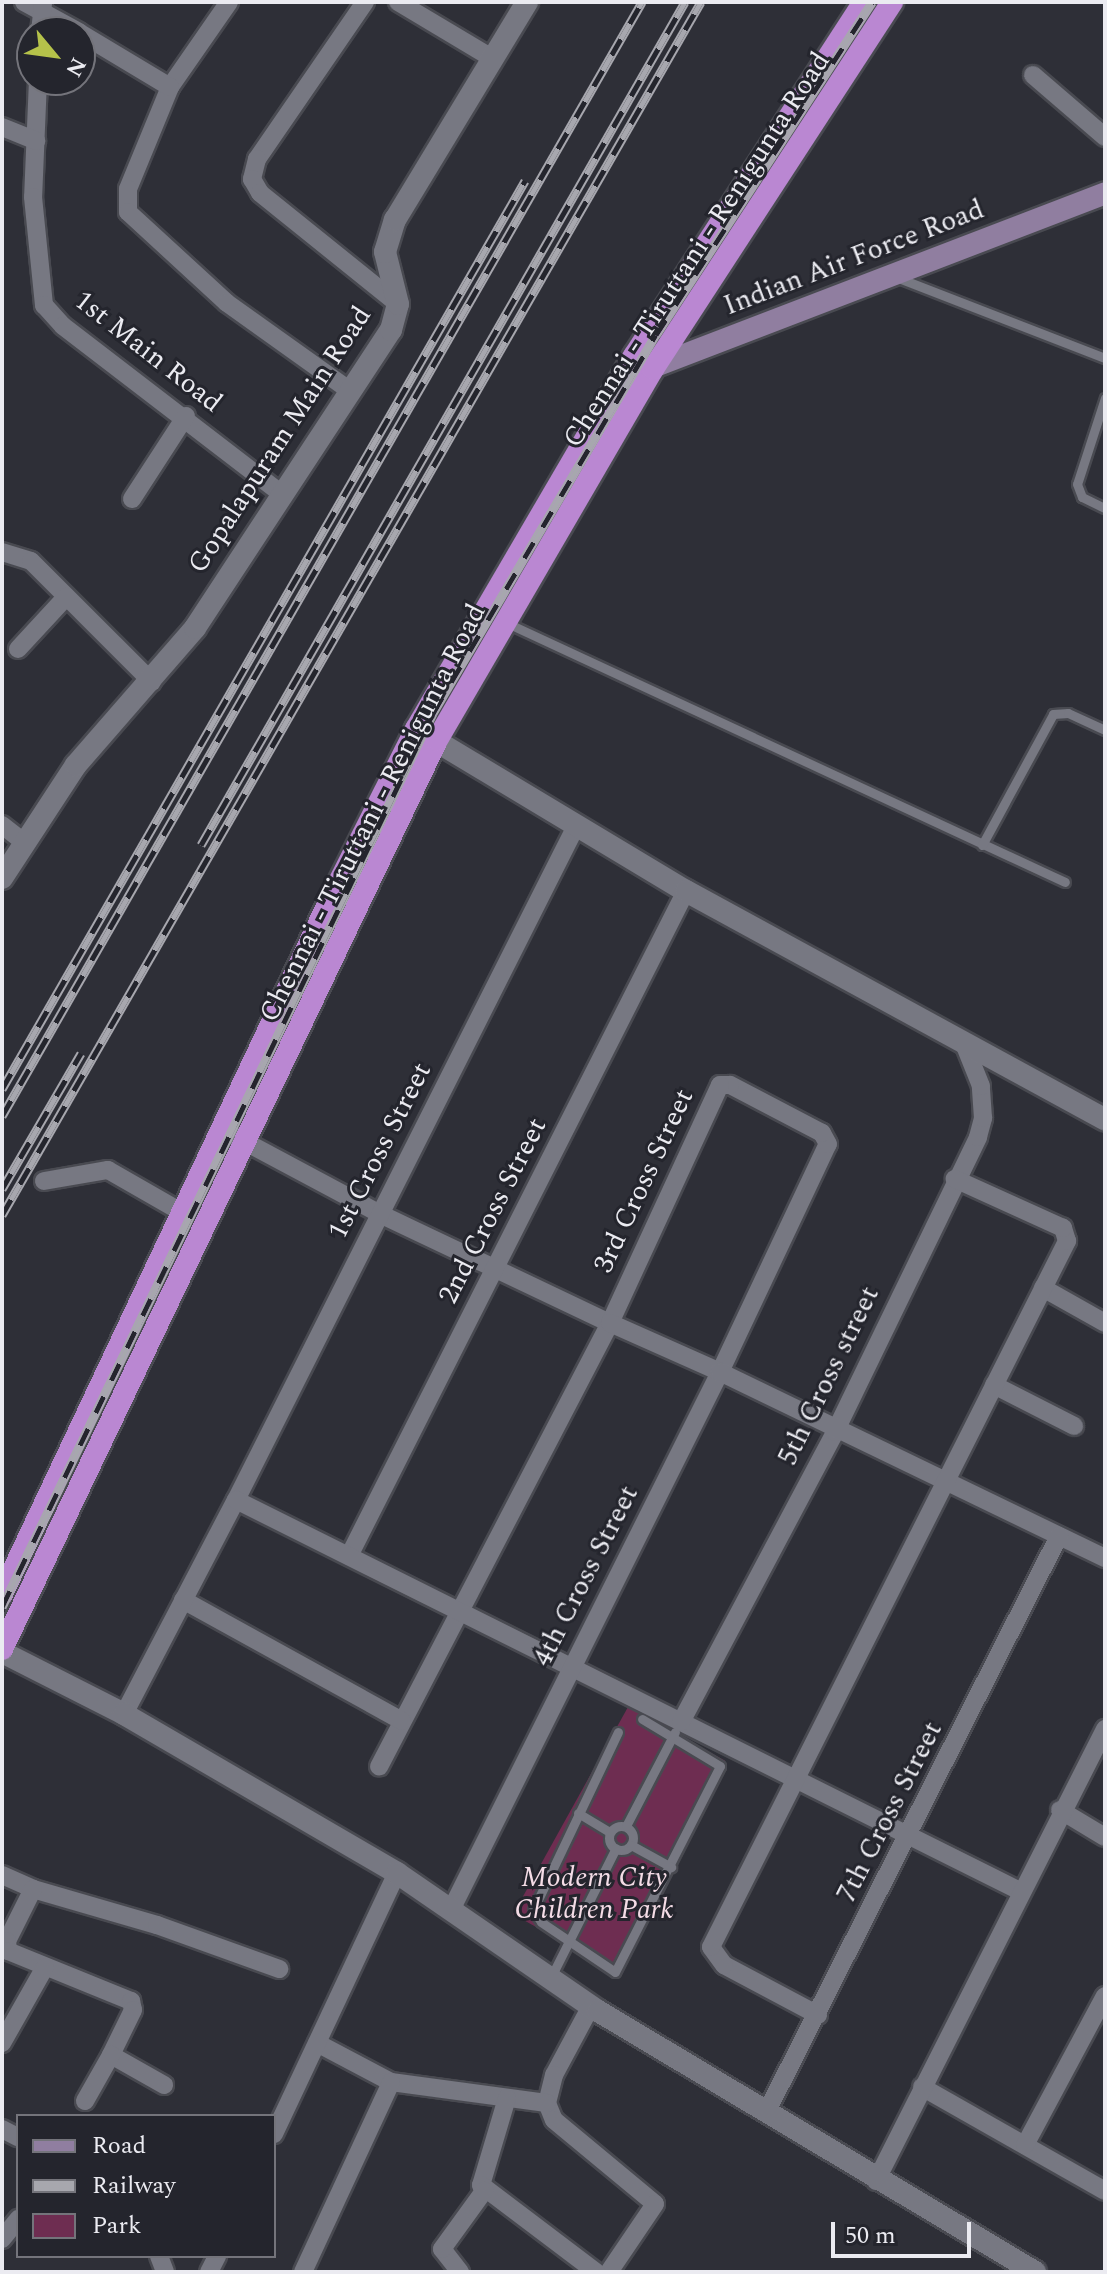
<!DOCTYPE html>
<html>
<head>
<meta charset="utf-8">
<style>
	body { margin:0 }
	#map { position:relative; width:1107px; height:2274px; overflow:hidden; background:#2e2f37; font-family:Spectral,serif }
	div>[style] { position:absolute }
	.green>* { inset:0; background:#6e2d51; transform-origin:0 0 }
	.roads { filter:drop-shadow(2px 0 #494a51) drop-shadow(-2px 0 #494a51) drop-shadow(0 2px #494a51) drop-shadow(0 -2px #494a51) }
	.service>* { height:9px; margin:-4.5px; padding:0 4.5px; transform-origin:4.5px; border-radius:4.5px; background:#777882 }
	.service>.ring { margin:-4.5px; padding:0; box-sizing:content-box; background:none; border:9px solid #777882; border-radius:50% }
	.minor>* { height:18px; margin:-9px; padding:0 9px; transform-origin:9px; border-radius:9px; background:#777882 }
	.tertiary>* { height:22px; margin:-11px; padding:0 11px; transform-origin:11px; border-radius:11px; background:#777882 }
	.secondary>* { height:22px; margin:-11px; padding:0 11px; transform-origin:11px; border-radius:11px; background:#907ea0 }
	.trunk>* { height:22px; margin:-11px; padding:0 11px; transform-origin:11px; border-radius:11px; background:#ba87d2 }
	.rail>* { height:9px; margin-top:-4.5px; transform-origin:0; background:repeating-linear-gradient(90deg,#24252d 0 18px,#a7a7ae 0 36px); box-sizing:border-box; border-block:2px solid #a7a7ae }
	span { translate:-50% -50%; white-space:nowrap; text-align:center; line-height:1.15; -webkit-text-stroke:6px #24252d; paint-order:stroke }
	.street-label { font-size:28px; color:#ebebf1 }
	.park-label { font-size:28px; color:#f4dce6; font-style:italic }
	.frame { position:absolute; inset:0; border:4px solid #ebebf1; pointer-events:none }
	.legend { position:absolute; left:16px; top:2114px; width:260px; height:144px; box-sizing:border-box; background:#24252d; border:2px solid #74747b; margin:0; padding:10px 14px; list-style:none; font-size:24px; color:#ebebf1 }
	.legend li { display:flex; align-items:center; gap:16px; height:40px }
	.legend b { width:40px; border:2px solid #74747b }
	.north { position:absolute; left:16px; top:16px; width:80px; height:80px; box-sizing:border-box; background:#24252d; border:2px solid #74747b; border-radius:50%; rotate:119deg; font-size:22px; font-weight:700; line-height:32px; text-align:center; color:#ebebf1 }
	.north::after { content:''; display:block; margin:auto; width:28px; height:36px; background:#b5c24a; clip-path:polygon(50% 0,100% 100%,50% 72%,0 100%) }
	.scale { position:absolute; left:831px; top:2222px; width:140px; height:36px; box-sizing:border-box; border:4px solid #ebebf1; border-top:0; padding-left:10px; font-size:24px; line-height:28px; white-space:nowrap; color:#ebebf1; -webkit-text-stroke:6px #24252d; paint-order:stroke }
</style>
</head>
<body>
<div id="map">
	<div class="green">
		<div style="left:628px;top:1707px;width:111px;height:237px;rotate:29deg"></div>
	</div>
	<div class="roads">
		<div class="service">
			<div style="left:896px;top:277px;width:224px;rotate:21.2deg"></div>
			<div style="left:1105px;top:398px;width:90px;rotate:108deg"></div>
			<div style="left:1077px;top:484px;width:14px;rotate:69deg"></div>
			<div style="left:1082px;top:497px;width:25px;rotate:26deg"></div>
			<div style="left:507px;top:623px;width:615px;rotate:24.9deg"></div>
			<div style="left:982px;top:845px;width:149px;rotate:-61.5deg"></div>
			<div style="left:1053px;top:714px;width:15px;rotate:-4deg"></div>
			<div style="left:1068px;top:713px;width:41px;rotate:24.7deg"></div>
			<div style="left:618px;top:1732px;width:197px;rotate:115.5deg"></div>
			<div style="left:533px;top:1910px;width:14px;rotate:56deg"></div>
			<div style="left:541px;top:1922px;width:89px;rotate:34deg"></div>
			<div style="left:615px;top:1972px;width:231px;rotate:-63deg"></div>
			<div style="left:720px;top:1766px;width:91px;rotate:-148.9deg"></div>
			<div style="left:578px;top:1813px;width:37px;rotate:31deg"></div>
			<div class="ring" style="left:609px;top:1826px;width:15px;height:15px"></div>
			<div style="left:626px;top:1826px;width:106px;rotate:-62.5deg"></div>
			<div style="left:631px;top:1845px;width:46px;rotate:28.8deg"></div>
			<div style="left:551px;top:1977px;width:144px;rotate:-63.3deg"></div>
		</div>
		<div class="minor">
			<div style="left:24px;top:2px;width:63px;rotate:28.6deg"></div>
			<div style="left:229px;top:2px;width:103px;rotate:124.8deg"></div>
			<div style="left:170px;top:87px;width:110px;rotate:112.4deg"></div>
			<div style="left:128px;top:189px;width:23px;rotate:90deg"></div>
			<div style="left:128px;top:212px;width:134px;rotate:42.6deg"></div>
			<div style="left:227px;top:303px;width:150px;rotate:35.5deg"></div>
			<div style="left:365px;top:2px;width:191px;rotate:124.5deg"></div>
			<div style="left:257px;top:159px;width:21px;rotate:104deg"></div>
			<div style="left:252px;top:179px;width:16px;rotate:60deg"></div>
			<div style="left:260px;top:193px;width:177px;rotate:38.8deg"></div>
			<div style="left:398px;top:2px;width:109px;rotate:30.8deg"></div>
			<div style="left:40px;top:32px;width:30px;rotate:-84deg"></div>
			<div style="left:80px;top:33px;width:105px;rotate:31deg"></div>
			<div style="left:1033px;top:75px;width:95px;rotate:40.7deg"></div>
			<div style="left:38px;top:80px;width:117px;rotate:92.4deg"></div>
			<div style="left:33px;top:197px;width:109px;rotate:84.2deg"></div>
			<div style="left:44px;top:305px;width:28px;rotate:48deg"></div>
			<div style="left:63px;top:326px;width:276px;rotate:37.5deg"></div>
			<div style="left:2px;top:127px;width:37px;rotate:22deg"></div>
			<div style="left:132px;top:499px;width:99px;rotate:-57deg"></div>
			<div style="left:2px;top:552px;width:30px;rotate:17deg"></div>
			<div style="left:31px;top:561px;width:171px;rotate:45deg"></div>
			<div style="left:18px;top:649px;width:71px;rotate:-47.3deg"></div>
			<div style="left:2px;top:825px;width:28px;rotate:38deg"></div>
			<div style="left:223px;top:1130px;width:178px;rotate:28.1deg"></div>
			<div style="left:380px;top:1214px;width:255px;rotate:25.4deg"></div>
			<div style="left:610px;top:1323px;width:500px;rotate:117.5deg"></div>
			<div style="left:44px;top:1181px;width:65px;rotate:-9.8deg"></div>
			<div style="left:108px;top:1170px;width:86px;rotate:29.8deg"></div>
			<div style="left:1043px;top:1288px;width:71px;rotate:29.4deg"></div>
			<div style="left:994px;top:1385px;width:90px;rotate:27.1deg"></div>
			<div style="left:236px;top:1500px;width:753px;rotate:-63.23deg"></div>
			<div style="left:349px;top:1556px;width:746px;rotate:-63.13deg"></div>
			<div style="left:183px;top:1600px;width:250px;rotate:28.9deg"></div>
			<div style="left:124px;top:1714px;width:242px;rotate:-62.4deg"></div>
			<div style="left:236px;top:1500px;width:876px;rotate:26.51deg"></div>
			<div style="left:681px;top:1722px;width:328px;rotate:-62deg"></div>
			<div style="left:835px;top:1432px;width:328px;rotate:-64.1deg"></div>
			<div style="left:978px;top:1137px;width:20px;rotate:-75deg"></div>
			<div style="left:983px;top:1118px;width:32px;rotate:-94deg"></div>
			<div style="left:981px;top:1086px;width:43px;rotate:-111.8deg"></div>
			<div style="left:1060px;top:1810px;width:52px;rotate:31deg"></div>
			<div style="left:2px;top:1875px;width:34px;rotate:24deg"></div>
			<div style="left:33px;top:1889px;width:129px;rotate:16.2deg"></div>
			<div style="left:157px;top:1925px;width:130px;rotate:19.8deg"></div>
			<div style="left:33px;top:1889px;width:58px;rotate:116.6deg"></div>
			<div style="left:7px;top:1941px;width:10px;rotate:84deg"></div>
			<div style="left:8px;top:1951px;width:133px;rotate:22.1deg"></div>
			<div style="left:131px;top:2001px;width:9px;rotate:77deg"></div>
			<div style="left:133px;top:2010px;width:50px;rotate:116.1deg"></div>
			<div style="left:111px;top:2055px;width:61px;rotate:29.5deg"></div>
			<div style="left:451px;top:1910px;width:602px;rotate:-63.43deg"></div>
			<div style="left:720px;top:1372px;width:252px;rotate:-64.7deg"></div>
			<div style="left:828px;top:1144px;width:13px;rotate:-119deg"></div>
			<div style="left:822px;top:1133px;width:104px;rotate:-152.4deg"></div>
			<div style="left:730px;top:1085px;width:10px;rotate:180deg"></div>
			<div style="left:720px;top:1085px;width:262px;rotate:114.8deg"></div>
			<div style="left:610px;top:1323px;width:120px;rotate:24deg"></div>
			<div style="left:720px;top:1372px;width:428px;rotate:25.8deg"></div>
			<div style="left:591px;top:2006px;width:78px;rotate:118.2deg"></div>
			<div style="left:554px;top:2075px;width:29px;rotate:104deg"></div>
			<div style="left:547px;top:2103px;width:18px;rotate:68deg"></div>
			<div style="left:554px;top:2120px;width:131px;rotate:39.7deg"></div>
			<div style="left:655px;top:2204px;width:82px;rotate:124.1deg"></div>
			<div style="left:818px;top:2015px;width:106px;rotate:-152deg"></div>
			<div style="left:724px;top:1965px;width:22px;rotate:-126deg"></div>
			<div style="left:711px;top:1947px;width:791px;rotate:-63.24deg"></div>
			<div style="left:1067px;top:1241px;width:14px;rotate:-107deg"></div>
			<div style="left:1063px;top:1228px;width:119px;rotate:-155.6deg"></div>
			<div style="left:2px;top:2043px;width:87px;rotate:-60.5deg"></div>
			<div style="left:317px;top:2043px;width:84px;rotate:27.8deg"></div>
			<div style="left:391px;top:2082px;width:157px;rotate:7.7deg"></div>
			<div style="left:922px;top:2087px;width:210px;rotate:29.6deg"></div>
			<div style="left:507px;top:2098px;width:91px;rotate:106.6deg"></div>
			<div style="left:481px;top:2185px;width:144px;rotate:37.1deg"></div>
			<div style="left:85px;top:2101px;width:53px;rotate:-60.5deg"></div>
			<div style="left:767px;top:2111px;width:645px;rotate:-63.08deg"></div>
			<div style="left:2px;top:2129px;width:18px;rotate:27deg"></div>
			<div style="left:274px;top:2134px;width:289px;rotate:-64.8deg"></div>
			<div style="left:1025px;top:2145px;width:169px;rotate:-61.8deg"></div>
			<div style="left:876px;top:2181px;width:507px;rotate:-63.13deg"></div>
			<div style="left:2px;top:2239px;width:26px;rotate:-51deg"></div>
			<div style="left:159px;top:2256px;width:17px;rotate:69deg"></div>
			<div style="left:209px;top:2272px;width:18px;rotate:-63deg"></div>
			<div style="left:303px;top:2272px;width:209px;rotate:-65.1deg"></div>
			<div style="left:460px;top:2272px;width:29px;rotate:-128deg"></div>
			<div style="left:442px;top:2249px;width:72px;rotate:-54.1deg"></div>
		</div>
		<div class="tertiary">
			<div style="left:416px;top:729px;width:315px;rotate:31deg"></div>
			<div style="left:686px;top:891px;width:477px;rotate:28.6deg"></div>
			<div style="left:2px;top:878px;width:135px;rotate:-56.8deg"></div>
			<div style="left:76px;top:765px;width:181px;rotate:-49deg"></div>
			<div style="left:195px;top:628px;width:357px;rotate:-56.7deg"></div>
			<div style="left:391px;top:330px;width:27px;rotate:-75deg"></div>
			<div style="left:398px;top:304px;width:54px;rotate:-104deg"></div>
			<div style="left:385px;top:252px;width:34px;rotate:-73deg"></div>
			<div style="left:395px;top:220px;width:255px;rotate:-58.8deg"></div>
			<div style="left:2px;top:1652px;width:137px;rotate:26.9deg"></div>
			<div style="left:124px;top:1714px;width:316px;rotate:30.2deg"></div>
			<div style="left:397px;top:1873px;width:244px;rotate:34.5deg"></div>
			<div style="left:598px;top:2011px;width:509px;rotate:30.85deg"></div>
		</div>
		<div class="secondary">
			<div style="left:645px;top:370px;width:493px;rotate:-21deg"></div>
		</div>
		<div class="trunk">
			<div style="left:2px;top:1594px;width:763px;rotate:-64.71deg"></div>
			<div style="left:328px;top:904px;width:196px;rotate:-63.3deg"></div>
			<div style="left:416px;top:729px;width:432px;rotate:-59.7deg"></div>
			<div style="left:634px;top:356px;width:422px;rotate:-57deg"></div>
			<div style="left:2px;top:1649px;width:1008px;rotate:-64.43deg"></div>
			<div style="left:437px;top:740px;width:429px;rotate:-59.8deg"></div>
			<div style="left:653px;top:369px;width:438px;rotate:-56.9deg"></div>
		</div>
	</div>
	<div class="rail">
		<div style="left:201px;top:845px;width:972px;rotate:-60.14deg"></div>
		<div style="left:2px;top:1089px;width:1048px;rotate:-60.06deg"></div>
		<div style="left:2px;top:1116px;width:1285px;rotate:-60.12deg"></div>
		<div style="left:2px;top:1189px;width:157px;rotate:-59.8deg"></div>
		<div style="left:2px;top:1215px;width:1400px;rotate:-60.05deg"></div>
		<div style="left:2px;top:1607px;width:992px;rotate:-64.26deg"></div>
		<div style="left:433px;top:713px;width:439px;rotate:-59.5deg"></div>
		<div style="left:656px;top:335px;width:397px;rotate:-57deg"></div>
	</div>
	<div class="street-label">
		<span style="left:697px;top:250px;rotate:-57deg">Chennai - Tiruttani - Renigunta Road</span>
		<span style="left:854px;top:258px;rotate:-21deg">Indian Air Force Road</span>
		<span style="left:148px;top:352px;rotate:38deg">1st Main Road</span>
		<span style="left:280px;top:440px;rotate:-57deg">Gopalapuram Main Road</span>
		<span style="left:373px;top:813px;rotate:-63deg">Chennai - Tiruttani - Renigunta Road</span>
		<span style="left:380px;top:1151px;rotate:-63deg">1st Cross Street</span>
		<span style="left:644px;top:1181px;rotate:-65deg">3rd Cross Street</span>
		<span style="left:493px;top:1211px;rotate:-63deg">2nd Cross Street</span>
		<span style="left:829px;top:1376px;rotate:-64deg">5th Cross street</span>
		<span style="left:586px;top:1576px;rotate:-63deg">4th Cross Street</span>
		<span style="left:890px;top:1812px;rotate:-63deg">7th Cross Street</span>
	</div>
	<div class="park-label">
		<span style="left:594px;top:1894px">Modern City<br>Children Park</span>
	</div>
	<div class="frame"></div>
	<ul class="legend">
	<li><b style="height:10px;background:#907ea0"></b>Road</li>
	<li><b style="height:10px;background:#a7a7ae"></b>Railway</li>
	<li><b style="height:22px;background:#6e2d51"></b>Park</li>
	</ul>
	<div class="north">N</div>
	<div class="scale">50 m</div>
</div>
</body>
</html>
